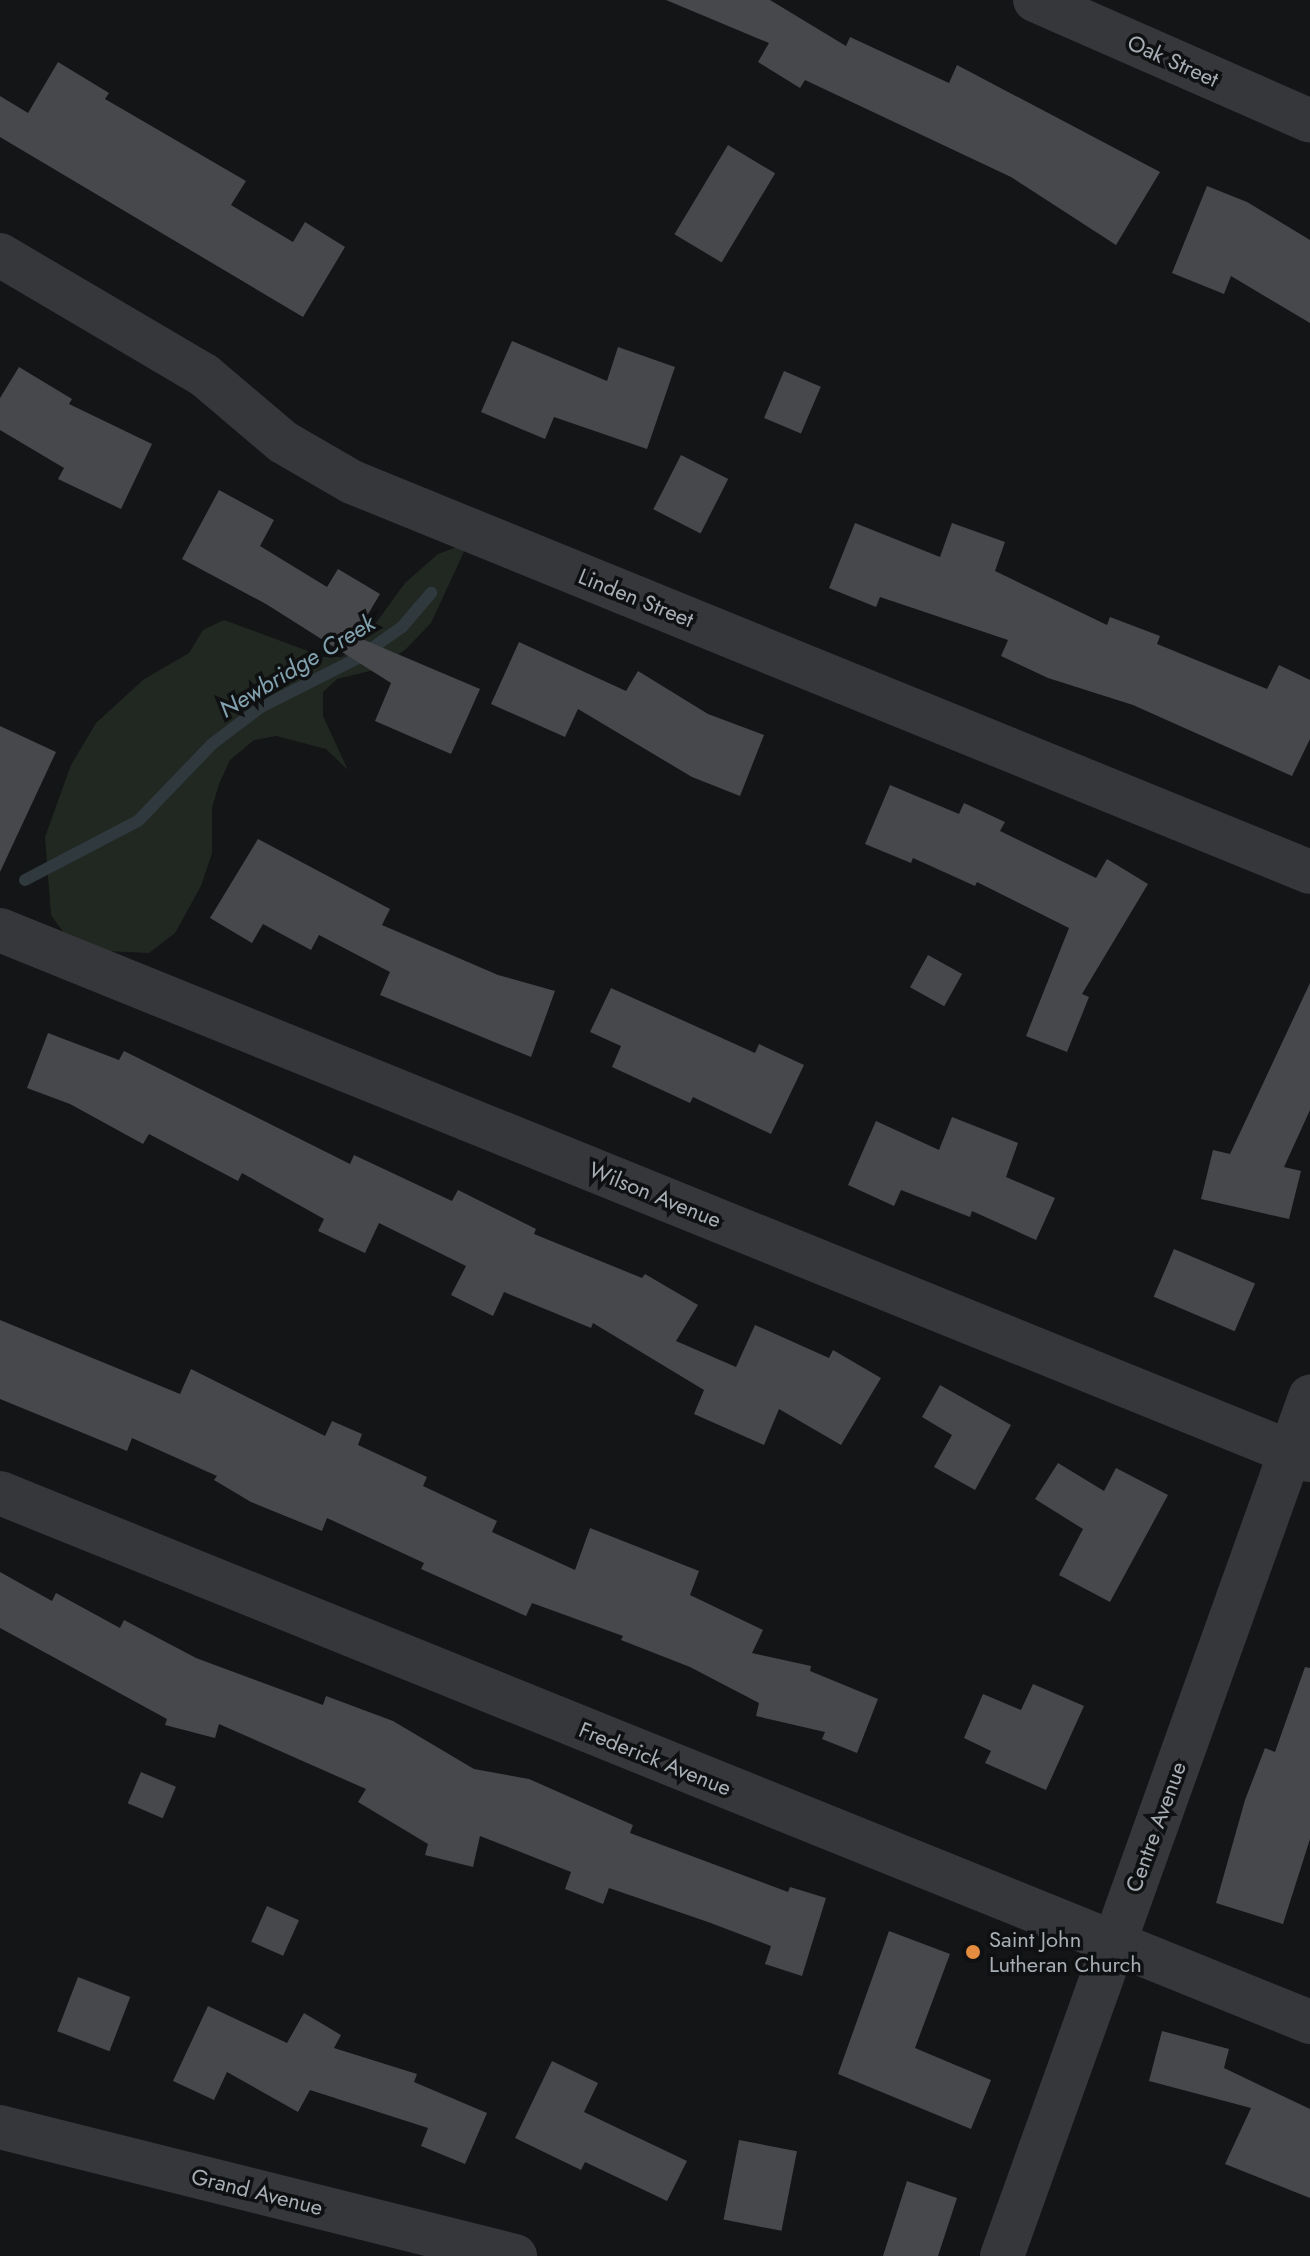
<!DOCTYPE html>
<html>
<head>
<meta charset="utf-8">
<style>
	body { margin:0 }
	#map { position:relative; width:1310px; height:2256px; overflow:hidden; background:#141516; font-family:Jost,sans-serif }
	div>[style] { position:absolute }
	.green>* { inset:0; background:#212821 }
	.stream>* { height:12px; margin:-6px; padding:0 6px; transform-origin:6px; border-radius:6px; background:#2f393e }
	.building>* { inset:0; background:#46484b; transform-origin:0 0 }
	.minor>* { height:44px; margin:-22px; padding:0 22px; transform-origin:22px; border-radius:22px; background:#36373b }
	.dots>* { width:22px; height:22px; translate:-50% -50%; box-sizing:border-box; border:4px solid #0f1011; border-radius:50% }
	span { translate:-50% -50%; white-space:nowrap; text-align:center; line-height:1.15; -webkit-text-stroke:7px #0f1011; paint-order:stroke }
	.street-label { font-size:22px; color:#a7aeb5 }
	.poi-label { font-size:22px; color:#a7aeb5 }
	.left { translate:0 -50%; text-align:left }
	.water-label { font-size:24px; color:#81a1ae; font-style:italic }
</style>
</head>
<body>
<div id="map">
	<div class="green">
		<div style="clip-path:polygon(468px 543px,431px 623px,405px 650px,378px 669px,337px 679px,323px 692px,323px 716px,348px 770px,326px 749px,276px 736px,254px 740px,230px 760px,219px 784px,212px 808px,212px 853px,201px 886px,175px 933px,149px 953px,105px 951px,66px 936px,51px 915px,45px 837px,71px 765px,96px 723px,143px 680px,189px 653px,203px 630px,224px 620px,324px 657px,342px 657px,368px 634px,405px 583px,438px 554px)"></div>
	</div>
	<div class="stream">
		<div style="left:25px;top:880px;width:127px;rotate:-27.6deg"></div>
		<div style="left:138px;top:821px;width:107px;rotate:-46.1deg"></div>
		<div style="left:212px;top:744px;width:61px;rotate:-37.1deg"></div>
		<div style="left:261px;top:707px;width:109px;rotate:-26.8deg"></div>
		<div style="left:358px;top:658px;width:54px;rotate:-35.2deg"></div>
		<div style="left:402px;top:627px;width:45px;rotate:-49.5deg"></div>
	</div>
	<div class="building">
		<div style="clip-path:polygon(666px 0,770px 0,846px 46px,850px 37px,949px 83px,957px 65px,1160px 172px,1116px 245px,1011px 177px,805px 80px,800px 88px,758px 62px,769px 43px)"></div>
		<div style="clip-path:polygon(58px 62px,109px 93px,105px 99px,246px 181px,231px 205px,293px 242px,305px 222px,345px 247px,303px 317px,0 137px,0 96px,28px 113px)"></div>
		<div style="left:728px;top:145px;width:55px;height:104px;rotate:31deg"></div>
		<div style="clip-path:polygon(1207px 186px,1247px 202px,1310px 240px,1310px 323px,1231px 276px,1224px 294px,1172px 273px)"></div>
		<div style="clip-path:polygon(512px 341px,607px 381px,618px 347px,675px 367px,647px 449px,554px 417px,545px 439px,481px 412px)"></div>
		<div style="clip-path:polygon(19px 367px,72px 399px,69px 404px,152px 444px,121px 509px,58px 479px,64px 468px,0 430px,0 398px)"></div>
		<div style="left:784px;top:371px;width:40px;height:51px;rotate:23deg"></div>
		<div style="left:681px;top:455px;width:53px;height:61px;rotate:27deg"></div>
		<div style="clip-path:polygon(219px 490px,274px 520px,260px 546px,327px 587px,338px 569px,380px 594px,355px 636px,480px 689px,451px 754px,375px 721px,391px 683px,266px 604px,182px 559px)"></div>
		<div style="clip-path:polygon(855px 523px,940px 557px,952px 523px,1005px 542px,995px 571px,1107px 625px,1110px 617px,1160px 636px,1157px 644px,1267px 689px,1279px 665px,1310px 680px,1310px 739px,1292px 776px,1133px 705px,1048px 678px,1001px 656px,1008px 640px,880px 597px,876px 607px,829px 588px)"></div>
		<div style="clip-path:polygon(519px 642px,626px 691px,638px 671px,708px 714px,764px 735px,740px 796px,692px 777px,578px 709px,565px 737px,491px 704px)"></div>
		<div style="clip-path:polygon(0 726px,56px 752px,0 872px)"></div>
		<div style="clip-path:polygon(890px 785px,959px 814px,964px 803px,1005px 822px,1000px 831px,1096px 878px,1107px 859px,1148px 884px,1082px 994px,1089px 997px,1067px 1052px,1026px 1036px,1069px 928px,977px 882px,975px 886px,913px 858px,911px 863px,865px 844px)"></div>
		<div style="clip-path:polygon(258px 839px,390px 909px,382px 925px,498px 975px,555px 991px,531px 1057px,380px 995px,390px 972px,319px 935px,311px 950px,263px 924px,252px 943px,210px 918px)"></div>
		<div style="left:928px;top:955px;width:39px;height:37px;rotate:29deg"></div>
		<div style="clip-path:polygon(1310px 983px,1310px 1110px,1284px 1167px,1301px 1171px,1289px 1219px,1201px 1199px,1213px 1150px,1230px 1154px)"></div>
		<div style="clip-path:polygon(611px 988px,755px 1053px,759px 1044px,804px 1065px,771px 1134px,693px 1097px,690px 1103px,612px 1067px,621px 1046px,590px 1032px)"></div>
		<div style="clip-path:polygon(48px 1033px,119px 1060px,124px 1051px,350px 1164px,354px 1155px,452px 1201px,458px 1190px,536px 1229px,534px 1234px,642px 1278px,645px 1274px,698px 1305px,676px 1341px,736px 1367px,755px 1325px,829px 1358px,833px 1350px,881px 1378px,841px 1445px,779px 1409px,764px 1445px,694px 1414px,704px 1390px,593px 1323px,591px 1328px,504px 1292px,493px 1316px,451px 1295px,466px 1266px,379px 1223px,365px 1253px,318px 1231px,324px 1219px,242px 1173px,238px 1181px,149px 1134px,143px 1144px,70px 1104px,27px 1088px)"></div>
		<div style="clip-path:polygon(952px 1117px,1018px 1143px,1006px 1177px,1055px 1198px,1036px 1240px,972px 1211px,970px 1217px,901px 1190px,894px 1206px,848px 1185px,876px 1121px,939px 1150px)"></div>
		<div style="left:1174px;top:1249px;width:88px;height:52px;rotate:23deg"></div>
		<div style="clip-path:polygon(0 1320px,180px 1394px,191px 1369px,325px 1436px,332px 1421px,362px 1434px,358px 1445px,427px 1477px,423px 1486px,497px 1521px,492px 1532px,575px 1570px,590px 1528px,699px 1571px,690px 1595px,763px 1630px,752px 1653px,811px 1666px,810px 1671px,878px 1699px,857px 1753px,822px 1739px,825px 1732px,756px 1716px,759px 1703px,690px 1667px,621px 1640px,623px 1636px,532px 1603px,526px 1616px,421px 1569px,424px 1563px,327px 1518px,322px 1531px,251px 1502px,214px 1480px,217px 1476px,132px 1438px,127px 1451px,0 1399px)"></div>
		<div style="clip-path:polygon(940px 1385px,1011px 1425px,975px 1490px,934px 1467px,952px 1435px,922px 1417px)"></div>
		<div style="clip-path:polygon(1058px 1463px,1104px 1491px,1116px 1468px,1168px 1495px,1110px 1602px,1059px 1575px,1083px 1529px,1035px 1499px)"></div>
		<div style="clip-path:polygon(0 1572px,52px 1601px,56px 1593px,120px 1628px,124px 1620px,196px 1658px,323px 1705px,326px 1696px,393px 1721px,474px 1769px,529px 1779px,633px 1825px,630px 1833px,788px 1892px,790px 1887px,826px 1898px,802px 1976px,765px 1964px,771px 1946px,708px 1922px,609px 1888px,603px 1904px,565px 1889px,571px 1872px,480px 1836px,473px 1867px,425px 1855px,428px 1844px,358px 1802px,366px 1789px,219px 1724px,215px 1738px,165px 1725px,167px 1719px,0 1628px)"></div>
		<div style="clip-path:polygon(1305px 1667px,1310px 1668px,1310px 1839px,1283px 1924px,1216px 1903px,1245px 1800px,1265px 1748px,1275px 1752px)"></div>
		<div style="clip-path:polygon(1033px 1684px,1084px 1706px,1046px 1790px,985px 1763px,991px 1751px,964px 1738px,983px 1694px,1021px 1710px)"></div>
		<div style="left:141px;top:1772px;width:38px;height:34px;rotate:23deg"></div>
		<div style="left:267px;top:1906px;width:35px;height:39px;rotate:24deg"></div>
		<div style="clip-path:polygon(889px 1931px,950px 1954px,915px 2048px,991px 2080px,971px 2129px,838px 2074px)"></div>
		<div style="left:78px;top:1977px;width:56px;height:58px;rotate:21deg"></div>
		<div style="clip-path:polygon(208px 2006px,287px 2043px,304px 2013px,341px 2035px,334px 2048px,417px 2074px,414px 2082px,487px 2113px,465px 2164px,421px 2146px,428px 2128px,310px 2090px,298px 2112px,227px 2072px,214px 2100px,173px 2081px)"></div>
		<div style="clip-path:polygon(1162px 2031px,1229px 2049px,1224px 2068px,1310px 2109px,1310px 2198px,1225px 2164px,1251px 2108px,1149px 2081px)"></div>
		<div style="clip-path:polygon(552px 2061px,598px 2083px,584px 2112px,687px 2161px,667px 2201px,585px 2162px,581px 2170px,515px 2138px)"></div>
		<div style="left:739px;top:2140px;width:59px;height:81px;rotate:11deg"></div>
		<div style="clip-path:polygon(907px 2181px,957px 2198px,938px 2256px,883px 2256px)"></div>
	</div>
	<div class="minor">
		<div style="left:1035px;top:0;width:300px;rotate:23.7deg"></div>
		<div style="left:0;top:255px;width:237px;rotate:30.5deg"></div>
		<div style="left:204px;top:375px;width:104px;rotate:40.3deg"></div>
		<div style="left:283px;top:442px;width:80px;rotate:30.1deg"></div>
		<div style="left:352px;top:482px;width:1034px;rotate:22.15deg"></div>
		<div style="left:0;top:930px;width:1413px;rotate:22.03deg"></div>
		<div style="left:0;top:1493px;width:1413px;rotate:21.99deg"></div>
		<div style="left:0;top:2127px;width:531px;rotate:14.06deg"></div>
		<div style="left:1002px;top:2256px;width:913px;rotate:-70.27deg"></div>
	</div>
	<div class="dots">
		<div style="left:973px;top:1952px;background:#e48c3f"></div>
	</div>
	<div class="street-label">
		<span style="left:1173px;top:61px;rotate:24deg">Oak Street</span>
		<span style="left:636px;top:598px;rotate:22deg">Linden Street</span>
		<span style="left:655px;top:1195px;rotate:22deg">Wilson Avenue</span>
		<span style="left:655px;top:1759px;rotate:22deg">Frederick Avenue</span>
		<span style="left:1156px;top:1827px;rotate:-70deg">Centre Avenue</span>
		<span style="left:257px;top:2192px;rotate:14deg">Grand Avenue</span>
	</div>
	<div class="poi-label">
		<span class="left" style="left:989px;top:1952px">Saint John<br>Lutheran Church</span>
	</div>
	<div class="water-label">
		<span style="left:297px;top:666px;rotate:-31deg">Newbridge Creek</span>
	</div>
</div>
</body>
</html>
